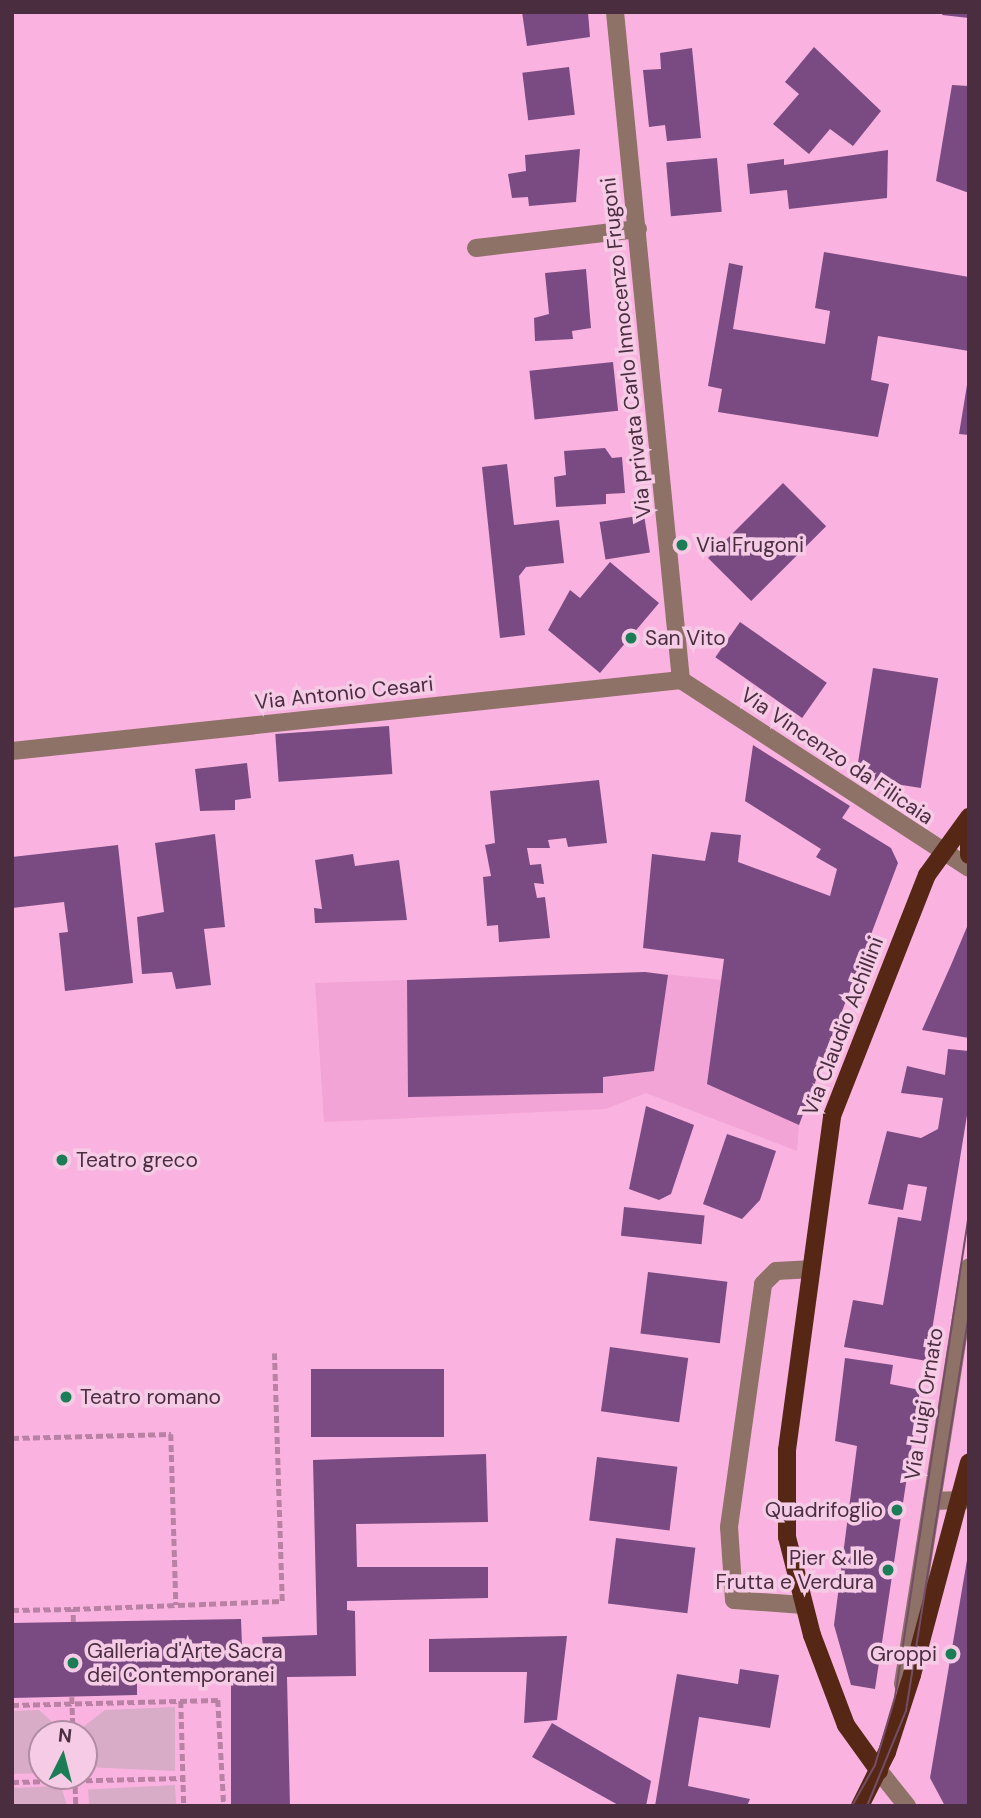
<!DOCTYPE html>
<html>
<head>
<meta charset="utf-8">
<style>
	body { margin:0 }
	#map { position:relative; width:981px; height:1818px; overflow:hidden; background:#fab3e0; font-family:"DM Sans",sans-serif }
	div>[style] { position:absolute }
	.built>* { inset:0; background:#f1a4d5 }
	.green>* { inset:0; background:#d8abc7; transform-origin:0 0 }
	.building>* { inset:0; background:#794b82; transform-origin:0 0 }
	.path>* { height:4.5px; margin-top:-2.25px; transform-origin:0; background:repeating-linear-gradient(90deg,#b982a5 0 7px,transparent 0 10.5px) }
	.minor>* { height:18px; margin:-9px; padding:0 9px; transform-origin:9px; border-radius:9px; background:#8e7167 }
	.major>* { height:18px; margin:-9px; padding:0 9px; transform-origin:9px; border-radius:9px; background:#562715 }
	.tram>* { height:2px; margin:-1px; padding:0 1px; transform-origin:1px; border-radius:1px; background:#744d66 }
	.dots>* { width:19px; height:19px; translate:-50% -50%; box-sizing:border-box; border:4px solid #f6cbe6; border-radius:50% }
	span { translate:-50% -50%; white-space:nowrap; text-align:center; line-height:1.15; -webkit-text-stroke:7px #f6cbe6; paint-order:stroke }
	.street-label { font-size:21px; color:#4a2e40 }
	.poi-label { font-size:21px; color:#4a2e40 }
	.left { translate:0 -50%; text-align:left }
	.right { translate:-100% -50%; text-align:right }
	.frame { position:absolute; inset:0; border:14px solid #4a2e40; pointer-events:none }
	.north { position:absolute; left:28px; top:1720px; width:70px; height:70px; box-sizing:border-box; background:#f6cbe6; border:2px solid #b18ca4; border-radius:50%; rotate:6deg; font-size:19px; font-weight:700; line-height:28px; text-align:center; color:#4a2e40 }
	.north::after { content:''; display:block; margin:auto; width:24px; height:32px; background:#1b7d56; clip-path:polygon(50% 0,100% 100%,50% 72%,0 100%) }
</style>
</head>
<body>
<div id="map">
	<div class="built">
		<div style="clip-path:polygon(645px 972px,722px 980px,708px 1084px,799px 1125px,797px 1151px,646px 1093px,606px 1109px,324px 1122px,315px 983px)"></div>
	</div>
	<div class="green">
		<div style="clip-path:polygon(175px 1707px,175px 1771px,84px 1767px,82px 1728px,105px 1710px)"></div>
		<div style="clip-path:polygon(39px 1710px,65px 1734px,42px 1734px,42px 1773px,12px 1774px,12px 1711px)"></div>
		<div style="left:175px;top:1785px;width:21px;height:87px;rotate:87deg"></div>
		<div style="clip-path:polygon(61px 1786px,67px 1806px,12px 1806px,12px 1788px)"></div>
	</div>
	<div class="building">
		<div style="clip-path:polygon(522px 12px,588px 12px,590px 37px,527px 46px)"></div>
		<div style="clip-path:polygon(969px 12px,969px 18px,942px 15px,943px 12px)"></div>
		<div style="clip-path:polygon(814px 47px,881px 111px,853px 146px,830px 129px,809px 154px,773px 124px,799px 94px,785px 82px)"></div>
		<div style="clip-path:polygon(692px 48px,701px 138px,667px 141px,665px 125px,649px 127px,643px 70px,661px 69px,660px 53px)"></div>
		<div style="left:569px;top:67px;width:48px;height:47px;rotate:83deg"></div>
		<div style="clip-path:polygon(952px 85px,969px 86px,969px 193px,936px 181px)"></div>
		<div style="clip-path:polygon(580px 149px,576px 202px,529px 206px,528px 197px,512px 198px,508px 174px,526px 171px,525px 155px)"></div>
		<div style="clip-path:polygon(888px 150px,887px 198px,789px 209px,787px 190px,750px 194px,747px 164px,784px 159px,784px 165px)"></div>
		<div style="left:717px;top:158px;width:54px;height:51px;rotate:85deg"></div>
		<div style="clip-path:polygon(824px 252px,969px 277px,969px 351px,878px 336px,871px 380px,889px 384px,878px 437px,718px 412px,722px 389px,708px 386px,729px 263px,743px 266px,733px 329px,825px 344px,830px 311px,815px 308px)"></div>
		<div style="clip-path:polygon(586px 269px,591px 328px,572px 331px,573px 339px,535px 341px,534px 318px,549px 314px,545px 273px)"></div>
		<div style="left:613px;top:362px;width:49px;height:84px;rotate:84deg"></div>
		<div style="clip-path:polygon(967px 385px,969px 385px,969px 435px,959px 434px)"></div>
		<div style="clip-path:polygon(605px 448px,612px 458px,622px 457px,625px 493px,606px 494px,606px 504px,556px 507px,554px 477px,566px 475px,564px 451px)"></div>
		<div style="clip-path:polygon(507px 464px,514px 525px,559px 520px,564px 563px,526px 567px,519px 576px,525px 635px,500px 638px,482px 467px)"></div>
		<div style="left:783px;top:483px;width:61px;height:106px;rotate:45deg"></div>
		<div style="left:644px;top:515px;width:38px;height:45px;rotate:81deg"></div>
		<div style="clip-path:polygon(610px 562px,659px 603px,600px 673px,548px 630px,570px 590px,580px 598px)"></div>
		<div style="left:740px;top:622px;width:106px;height:43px;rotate:35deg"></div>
		<div style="left:873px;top:668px;width:66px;height:111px;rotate:9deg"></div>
		<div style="left:389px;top:726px;width:48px;height:114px;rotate:86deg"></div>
		<div style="clip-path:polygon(753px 745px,850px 806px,842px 818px,891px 848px,898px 863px,799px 1125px,707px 1084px,724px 959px,643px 948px,652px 854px,705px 861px,711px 832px,741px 835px,738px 862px,830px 896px,837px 869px,816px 857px,821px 849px,745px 801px)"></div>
		<div style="clip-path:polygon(247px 763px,251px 798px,235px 800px,235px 810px,200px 811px,195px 769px)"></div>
		<div style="clip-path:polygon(599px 780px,607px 843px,568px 847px,566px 838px,548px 840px,550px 848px,527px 848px,530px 865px,541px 864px,544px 884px,534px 883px,537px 898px,545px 897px,550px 938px,499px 942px,498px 925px,487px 926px,483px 877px,491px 876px,485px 845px,495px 843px,490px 791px)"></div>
		<div style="clip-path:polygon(215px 834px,225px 927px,204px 929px,211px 985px,176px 989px,172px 972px,142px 974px,137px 917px,164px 912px,155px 843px)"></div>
		<div style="clip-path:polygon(118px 845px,133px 983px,65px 991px,59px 933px,68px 932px,64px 902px,12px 908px,12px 857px)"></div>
		<div style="clip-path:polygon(353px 854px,355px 866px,399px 860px,407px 920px,315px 923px,314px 908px,322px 909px,315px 860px)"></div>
		<div style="clip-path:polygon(969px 922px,969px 1038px,922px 1030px,951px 965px)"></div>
		<div style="clip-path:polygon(645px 972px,668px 975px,654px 1071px,603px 1077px,603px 1093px,408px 1097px,407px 980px)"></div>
		<div style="clip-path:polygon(948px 1049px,969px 1051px,969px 1103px,927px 1361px,844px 1347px,853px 1300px,883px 1305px,898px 1217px,921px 1221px,927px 1187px,908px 1184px,903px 1210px,868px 1204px,887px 1131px,921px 1138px,938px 1129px,943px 1098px,901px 1093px,907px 1066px,945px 1075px)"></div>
		<div style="clip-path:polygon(646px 1106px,694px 1125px,671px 1194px,659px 1200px,629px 1189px)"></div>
		<div style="clip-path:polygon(727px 1134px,776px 1151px,760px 1200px,742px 1219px,703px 1204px)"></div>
		<div style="left:624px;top:1207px;width:81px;height:29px;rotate:6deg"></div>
		<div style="left:648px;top:1272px;width:80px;height:62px;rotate:7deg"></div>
		<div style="left:610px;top:1347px;width:79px;height:65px;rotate:8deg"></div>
		<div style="clip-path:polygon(845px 1358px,893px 1365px,890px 1384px,920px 1390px,875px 1689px,851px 1685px,834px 1625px,857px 1446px,835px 1441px)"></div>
		<div style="left:311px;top:1369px;width:133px;height:68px"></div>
		<div style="clip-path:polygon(486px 1454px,488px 1522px,356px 1524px,357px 1567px,488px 1567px,488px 1598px,347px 1601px,347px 1610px,355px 1611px,356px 1676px,287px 1677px,290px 1806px,231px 1805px,231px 1678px,137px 1680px,137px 1695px,12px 1698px,12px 1623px,241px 1619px,242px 1646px,263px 1646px,262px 1637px,317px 1635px,313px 1460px)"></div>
		<div style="left:597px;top:1457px;width:81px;height:64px;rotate:7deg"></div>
		<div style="left:616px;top:1538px;width:80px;height:66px;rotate:7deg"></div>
		<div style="clip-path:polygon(967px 1560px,969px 1806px,945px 1806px,930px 1778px)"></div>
		<div style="clip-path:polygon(567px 1636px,557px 1720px,524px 1723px,527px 1672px,429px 1672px,429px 1639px)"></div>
		<div style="clip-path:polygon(740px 1669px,779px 1675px,770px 1728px,699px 1717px,688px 1786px,750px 1799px,747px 1806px,655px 1806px,677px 1674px,738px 1684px)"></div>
		<div style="clip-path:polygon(552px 1723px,651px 1781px,646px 1806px,620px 1806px,532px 1757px)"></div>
	</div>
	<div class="path">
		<div style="left:12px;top:1438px;width:159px;rotate:-1.4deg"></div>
		<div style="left:171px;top:1434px;width:171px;rotate:88.3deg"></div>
		<div style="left:12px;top:1610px;width:61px;rotate:-0.9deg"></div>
		<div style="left:73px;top:1622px;width:13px;rotate:-90deg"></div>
		<div style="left:73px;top:1609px;width:209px;rotate:-2.2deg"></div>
		<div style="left:282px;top:1601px;width:248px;rotate:-91.8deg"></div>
		<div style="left:72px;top:1697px;width:37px;rotate:88deg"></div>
		<div style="left:181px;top:1701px;width:105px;rotate:88.4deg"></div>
		<div style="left:12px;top:1705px;width:206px;rotate:-1.4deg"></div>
		<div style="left:218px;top:1700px;width:106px;rotate:86.8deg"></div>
		<div style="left:75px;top:1776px;width:30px;rotate:88deg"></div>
		<div style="left:12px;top:1782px;width:171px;rotate:-1.3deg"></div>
	</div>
	<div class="minor">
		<div style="left:615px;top:12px;width:671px;rotate:84.36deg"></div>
		<div style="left:476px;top:248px;width:163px;rotate:-6.7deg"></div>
		<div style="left:681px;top:680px;width:344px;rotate:33.1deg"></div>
		<div style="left:12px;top:751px;width:673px;rotate:-6.06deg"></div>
		<div style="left:932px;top:1501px;width:37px;rotate:-2deg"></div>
		<div style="left:803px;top:1605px;width:69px;rotate:-175.9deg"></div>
		<div style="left:734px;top:1600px;width:73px;rotate:-93.9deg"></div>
		<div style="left:729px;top:1527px;width:245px;rotate:-82deg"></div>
		<div style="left:763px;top:1284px;width:18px;rotate:-45deg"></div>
		<div style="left:776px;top:1271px;width:33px;rotate:-3deg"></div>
		<div style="left:903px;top:1684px;width:422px;rotate:-81deg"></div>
		<div style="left:879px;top:1771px;width:45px;rotate:51.3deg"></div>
	</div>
	<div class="major">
		<div style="left:969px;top:820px;width:35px;rotate:90deg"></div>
		<div style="left:879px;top:1771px;width:57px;rotate:-125.7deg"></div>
		<div style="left:846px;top:1725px;width:96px;rotate:-110.7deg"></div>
		<div style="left:812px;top:1635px;width:101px;rotate:-104.3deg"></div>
		<div style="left:787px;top:1537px;width:87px;rotate:-90deg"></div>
		<div style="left:787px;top:1450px;width:337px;rotate:-82.3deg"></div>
		<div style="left:832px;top:1116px;width:259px;rotate:-68.5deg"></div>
		<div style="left:927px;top:875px;width:72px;rotate:-54.1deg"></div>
		<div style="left:860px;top:1806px;width:60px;rotate:-63.4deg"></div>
		<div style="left:887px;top:1752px;width:81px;rotate:-72deg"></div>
		<div style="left:912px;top:1675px;width:220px;rotate:-75deg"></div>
	</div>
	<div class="tram">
		<div style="left:852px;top:1806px;width:47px;rotate:-60.7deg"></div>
		<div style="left:875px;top:1765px;width:71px;rotate:-73.6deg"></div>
		<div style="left:895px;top:1697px;width:489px;rotate:-81.3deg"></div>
		<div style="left:867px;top:1806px;width:103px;rotate:-67.7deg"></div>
		<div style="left:906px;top:1711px;width:403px;rotate:-81deg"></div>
	</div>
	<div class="dots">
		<div style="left:682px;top:545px;background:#1b7d56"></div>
		<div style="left:631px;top:638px;background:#1b7d56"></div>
		<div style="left:62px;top:1160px;background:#1b7d56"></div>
		<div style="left:66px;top:1397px;background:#1b7d56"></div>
		<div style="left:897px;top:1510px;background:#1b7d56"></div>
		<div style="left:888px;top:1570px;background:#1b7d56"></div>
		<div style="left:951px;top:1654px;background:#1b7d56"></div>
		<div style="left:73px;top:1663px;background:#1b7d56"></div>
	</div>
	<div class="street-label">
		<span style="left:626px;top:348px;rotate:-96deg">Via privata Carlo Innocenzo Frugoni</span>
		<span style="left:344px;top:693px;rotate:-6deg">Via Antonio Cesari</span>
		<span style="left:837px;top:756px;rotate:34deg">Via Vincenzo da Filicaia</span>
		<span style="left:843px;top:1026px;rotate:-69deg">Via Claudio Achillini</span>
		<span style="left:924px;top:1404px;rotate:-81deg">Via Luigi Ornato</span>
	</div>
	<div class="poi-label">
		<span class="left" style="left:696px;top:545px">Via Frugoni</span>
		<span class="left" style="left:645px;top:638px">San Vito</span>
		<span class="left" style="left:76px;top:1160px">Teatro greco</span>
		<span class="left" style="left:80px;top:1397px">Teatro romano</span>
		<span class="right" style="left:883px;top:1510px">Quadrifoglio</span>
		<span class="right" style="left:874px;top:1570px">Pier &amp; Ile<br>Frutta e Verdura</span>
		<span class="left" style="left:87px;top:1663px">Galleria d'Arte Sacra<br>dei Contemporanei</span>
		<span class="right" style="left:937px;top:1654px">Groppi</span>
	</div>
	<div class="frame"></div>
	<div class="north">N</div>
</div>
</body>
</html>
